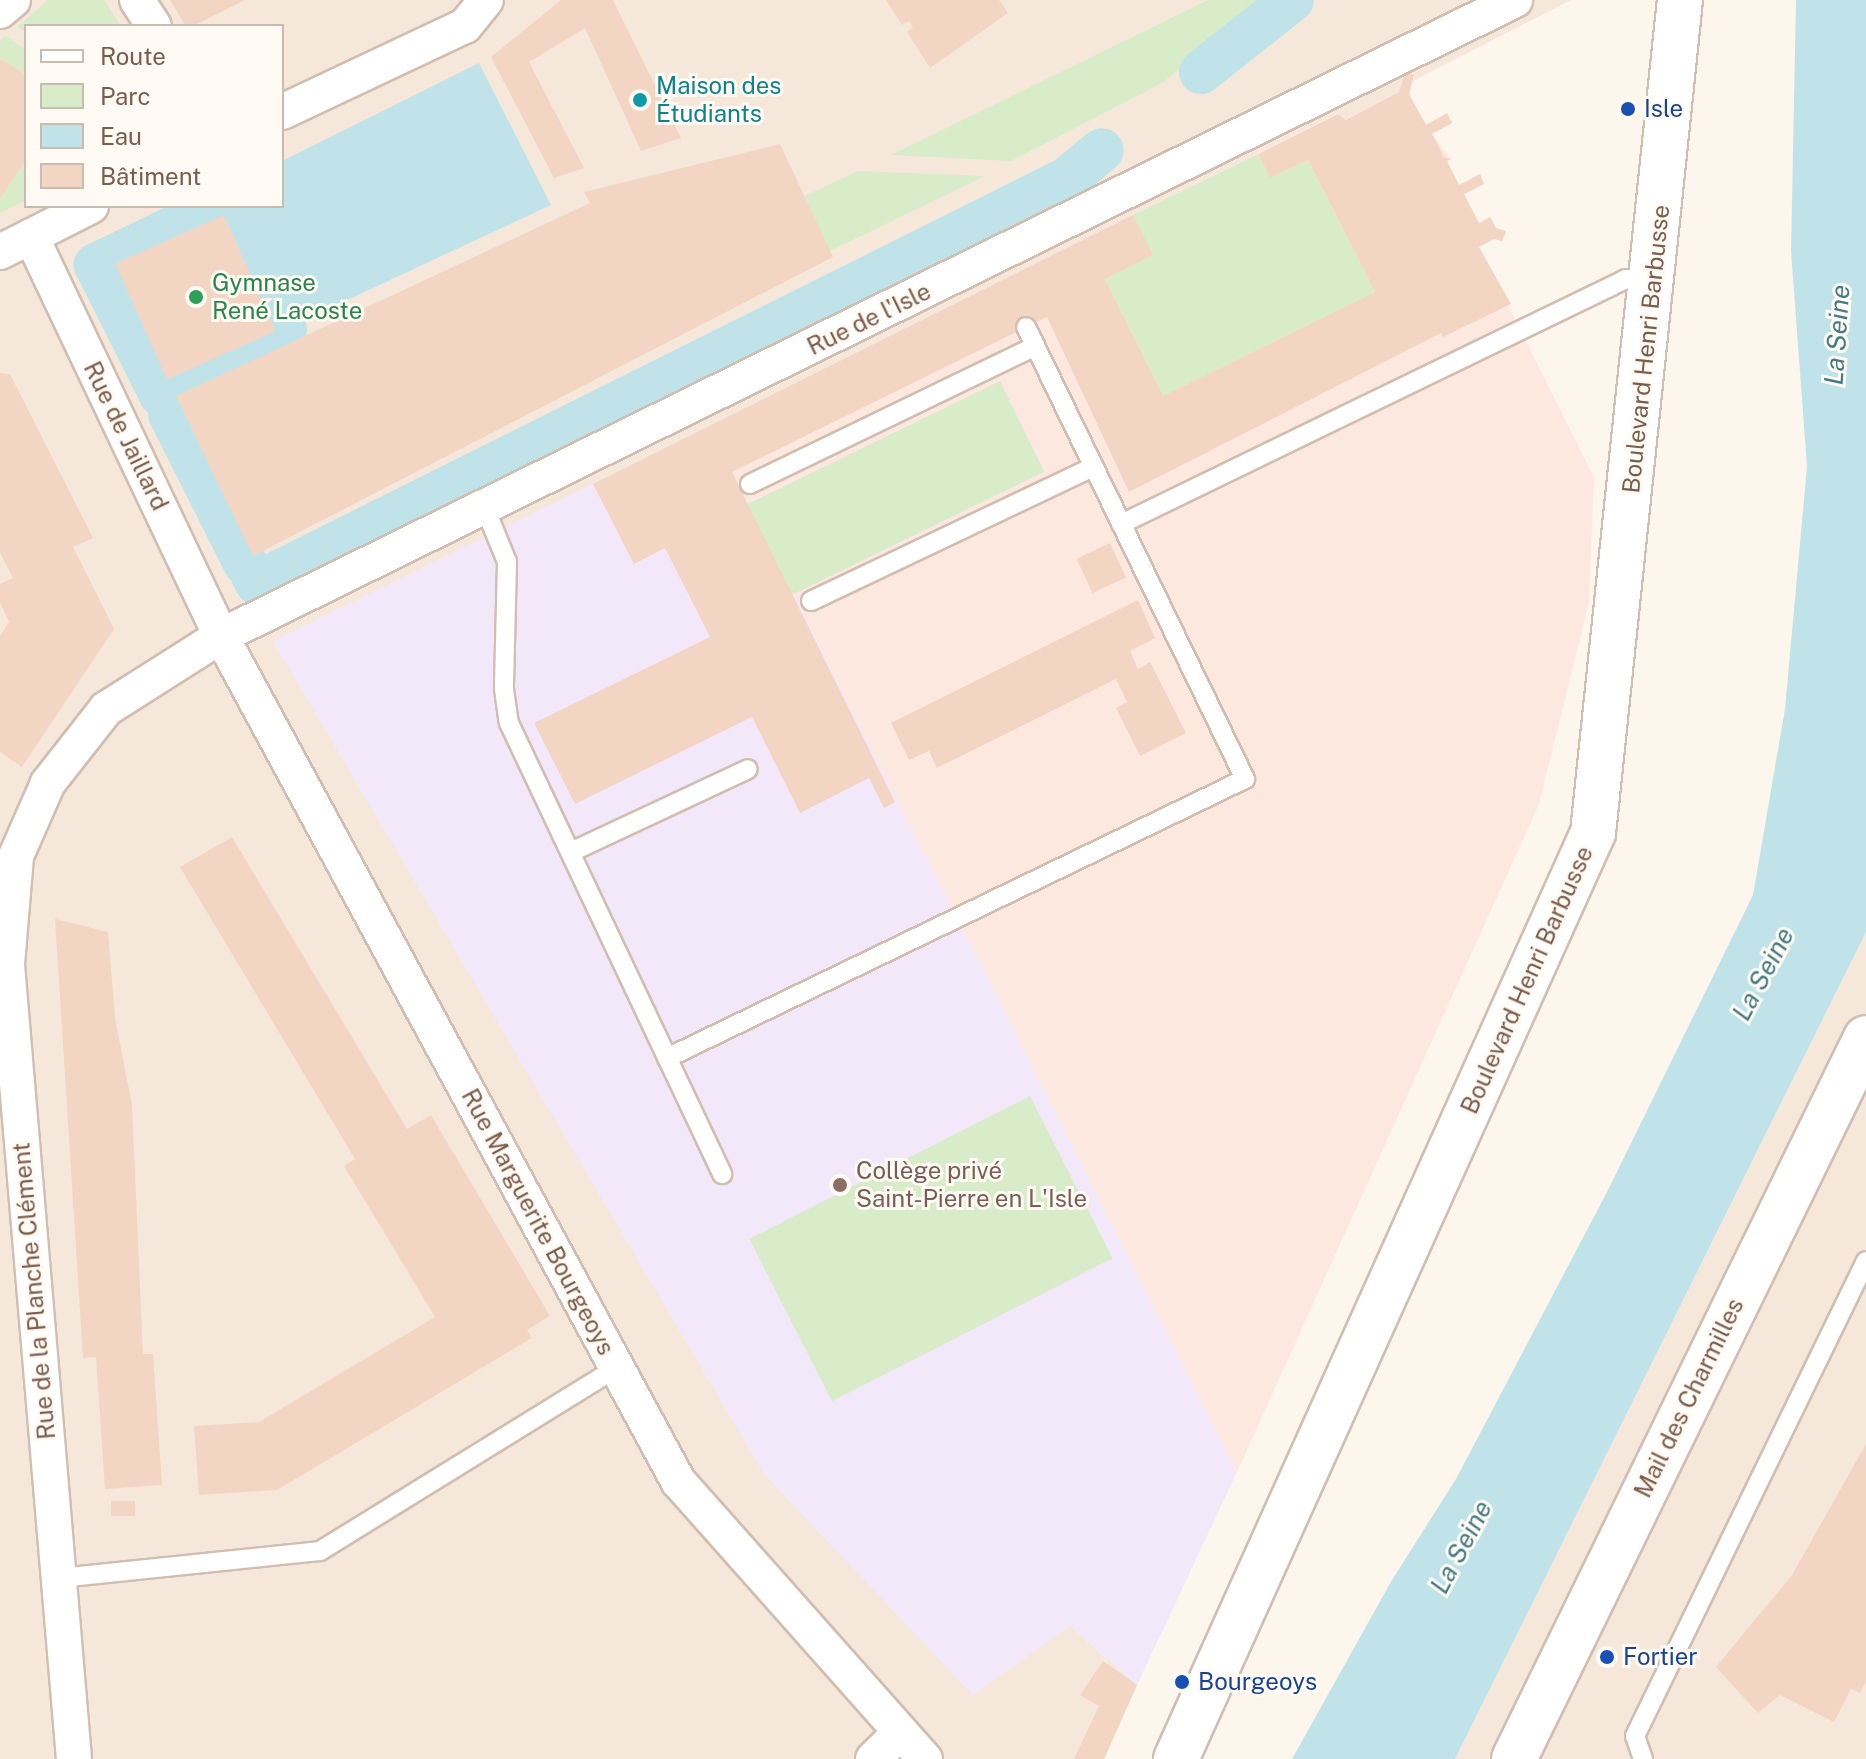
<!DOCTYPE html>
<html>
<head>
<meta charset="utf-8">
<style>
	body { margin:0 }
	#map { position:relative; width:1866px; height:1759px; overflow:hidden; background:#fdf6ec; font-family:"Public Sans",sans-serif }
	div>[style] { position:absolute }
	.residential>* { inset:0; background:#f5e8da }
	.commercial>* { inset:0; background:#fde8e0 }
	.education>* { inset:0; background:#f3e8fa }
	.green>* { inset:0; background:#d8ecc9; transform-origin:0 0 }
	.water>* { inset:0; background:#bfe3e8 }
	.canal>* { height:44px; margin:-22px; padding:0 22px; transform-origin:22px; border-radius:22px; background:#bfe3e8 }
	.building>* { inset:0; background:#f3d5c3; transform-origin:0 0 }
	.roads { filter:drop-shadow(2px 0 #d1beb0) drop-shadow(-2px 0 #d1beb0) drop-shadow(0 2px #d1beb0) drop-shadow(0 -2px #d1beb0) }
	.service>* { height:18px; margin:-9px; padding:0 9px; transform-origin:9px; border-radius:9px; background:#fff }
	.minor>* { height:34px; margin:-17px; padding:0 17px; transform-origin:17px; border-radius:17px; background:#fff }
	.secondary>* { height:44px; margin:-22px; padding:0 22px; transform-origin:22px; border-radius:22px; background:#fff }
	.dots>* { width:22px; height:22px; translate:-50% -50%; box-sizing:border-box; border:4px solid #fffaf3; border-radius:50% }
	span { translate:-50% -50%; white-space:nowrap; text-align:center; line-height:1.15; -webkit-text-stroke:6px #fffaf3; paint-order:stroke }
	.culture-label { font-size:24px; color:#0d838f }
	.left { translate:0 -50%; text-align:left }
	.transit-label { font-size:24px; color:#164399 }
	.leisure-label { font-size:24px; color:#27864d }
	.street-label { font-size:24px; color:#7a5c4d }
	.education-label { font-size:24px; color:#785e54 }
	.water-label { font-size:26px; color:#437c86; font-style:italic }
	.legend { position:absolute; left:24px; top:24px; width:260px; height:184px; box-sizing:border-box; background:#fffaf3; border:2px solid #cabbb1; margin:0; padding:10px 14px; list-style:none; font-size:24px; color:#7a5c4d }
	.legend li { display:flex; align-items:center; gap:16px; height:40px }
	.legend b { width:40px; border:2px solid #cabbb1 }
</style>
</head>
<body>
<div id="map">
	<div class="residential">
		<div style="clip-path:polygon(evenodd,0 0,1571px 0,1413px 81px,1414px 75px,1399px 92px,1346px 120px,1337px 114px,496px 534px,1070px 1626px,1137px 1685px,1104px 1759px,0 1759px,0 0,26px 26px,282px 26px,282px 206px,26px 206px,26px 26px)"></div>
		<div style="clip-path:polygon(1866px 932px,1866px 1759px,1455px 1759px,1853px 958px)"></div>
	</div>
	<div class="commercial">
		<div style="clip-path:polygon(1405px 72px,1414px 75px,1409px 95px,1426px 124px,1447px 113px,1452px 123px,1432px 134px,1451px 159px,1447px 162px,1459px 185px,1480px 174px,1484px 184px,1464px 195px,1479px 223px,1490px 217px,1496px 228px,1506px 231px,1502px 241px,1494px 239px,1479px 247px,1594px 477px,1589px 602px,1539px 804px,1237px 1472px,709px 427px,1338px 114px,1346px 120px,1399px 92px)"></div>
	</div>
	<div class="education">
		<div style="clip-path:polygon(709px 427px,1237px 1472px,1137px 1685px,1070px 1626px,973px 1695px,764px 1474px,273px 641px)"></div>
	</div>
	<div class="green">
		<div style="clip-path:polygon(48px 0,104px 0,121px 26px,26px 26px,26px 32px,17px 27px)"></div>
		<div style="clip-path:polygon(1208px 0,1266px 0,1162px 83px,1011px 161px,891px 155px)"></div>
		<div style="clip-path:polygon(6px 36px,26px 49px,26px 75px,0 58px,0 40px)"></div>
		<div style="clip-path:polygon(1258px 154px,1270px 178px,1308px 160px,1375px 292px,1163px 396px,1105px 279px,1152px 255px,1133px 215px)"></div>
		<div style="clip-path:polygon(26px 160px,26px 200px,0 213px,0 199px)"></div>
		<div style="clip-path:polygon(858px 171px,985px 176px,642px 342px,614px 285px)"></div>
		<div style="left:1000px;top:381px;width:101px;height:282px;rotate:64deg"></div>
		<div style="left:1030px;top:1096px;width:182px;height:315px;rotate:63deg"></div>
	</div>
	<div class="water">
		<div style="clip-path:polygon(1796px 0,1866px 0,1866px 932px,1455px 1759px,1292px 1759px,1392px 1580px,1456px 1479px,1607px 1192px,1753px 895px,1785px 709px,1807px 466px,1791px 251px)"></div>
		<div style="clip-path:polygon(479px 63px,551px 205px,285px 329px,225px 206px,282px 206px,282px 161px)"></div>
	</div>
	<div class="canal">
		<div style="left:1201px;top:72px;width:116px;rotate:-38.4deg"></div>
		<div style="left:218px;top:206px;width:136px;rotate:154.2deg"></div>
		<div style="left:96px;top:265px;width:145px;rotate:63.4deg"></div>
		<div style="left:161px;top:395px;width:140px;rotate:-28deg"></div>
		<div style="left:285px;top:329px;width:137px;rotate:-116deg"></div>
		<div style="left:170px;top:414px;width:167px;rotate:63.3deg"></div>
		<div style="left:253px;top:576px;width:8px;rotate:60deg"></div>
		<div style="left:257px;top:583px;width:905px;rotate:-26.51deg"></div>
		<div style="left:1067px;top:179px;width:45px;rotate:-39.6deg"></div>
	</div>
	<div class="building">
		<div style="clip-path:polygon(170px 0,245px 0,193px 26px,186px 26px)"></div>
		<div style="clip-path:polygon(561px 0,613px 0,681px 138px,641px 151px,585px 28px,529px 62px,584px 168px,554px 178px,491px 57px)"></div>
		<div style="clip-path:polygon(886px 0,999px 0,1008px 13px,930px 68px,907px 32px,913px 28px,909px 21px,902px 25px)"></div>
		<div style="clip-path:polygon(0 58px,26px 75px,26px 160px,0 199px)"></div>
		<div style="clip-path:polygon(1405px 72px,1414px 75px,1409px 94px,1426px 125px,1447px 113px,1452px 123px,1432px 134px,1444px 157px,1451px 159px,1447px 161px,1459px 185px,1480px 174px,1484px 184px,1464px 194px,1479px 223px,1490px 217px,1496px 228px,1506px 231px,1502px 241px,1494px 239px,1479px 247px,1511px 304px,1443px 337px,1441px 333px,1129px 492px,1047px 317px,732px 472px,895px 802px,884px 808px,869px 778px,800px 813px,752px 717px,575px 804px,534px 723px,710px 637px,665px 548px,634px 564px,593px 484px,1133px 215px,1153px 255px,1105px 279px,1163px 396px,1375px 292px,1308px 160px,1270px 178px,1258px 154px,1338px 114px,1346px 120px,1399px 92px)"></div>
		<div style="clip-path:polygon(780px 144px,833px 257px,253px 556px,176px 396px,590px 203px,584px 192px)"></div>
		<div style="left:224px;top:215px;width:127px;height:119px;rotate:66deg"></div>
		<div style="clip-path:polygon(0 373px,10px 374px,93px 538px,73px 547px,114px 629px,22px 767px,0 752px,0 636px,9px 622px,0 602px,0 584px,13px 578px,0 553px)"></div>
		<div style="left:1110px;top:543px;width:38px;height:37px;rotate:65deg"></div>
		<div style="clip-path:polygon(1138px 600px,1155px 638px,1130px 651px,1138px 669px,1150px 662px,1186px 733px,1140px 756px,1116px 708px,1127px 702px,1116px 679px,937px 768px,929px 751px,909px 760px,891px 723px)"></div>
		<div style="clip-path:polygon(232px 837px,407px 1129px,431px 1115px,550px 1316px,527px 1330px,532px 1338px,277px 1490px,199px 1495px,194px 1426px,259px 1422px,435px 1317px,344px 1166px,355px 1159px,180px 867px)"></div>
		<div style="clip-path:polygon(55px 919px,108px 932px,115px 1018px,132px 1105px,143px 1354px,153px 1354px,162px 1485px,105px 1489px,96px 1357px,83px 1358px)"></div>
		<div style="clip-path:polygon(1866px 1444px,1866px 1682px,1860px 1693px,1851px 1689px,1834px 1722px,1780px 1695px,1758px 1713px,1716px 1667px,1792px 1575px)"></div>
		<div style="left:111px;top:1501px;width:24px;height:15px"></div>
		<div style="clip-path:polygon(1103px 1661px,1137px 1685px,1104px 1759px,1074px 1759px,1099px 1706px,1080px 1695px)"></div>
	</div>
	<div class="roads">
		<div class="service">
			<div style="left:750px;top:484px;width:317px;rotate:-25.8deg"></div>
			<div style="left:485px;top:508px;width:58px;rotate:67.8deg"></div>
			<div style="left:507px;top:562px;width:127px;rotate:91.4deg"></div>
			<div style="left:504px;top:689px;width:34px;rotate:82deg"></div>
			<div style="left:509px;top:723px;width:499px;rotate:64.7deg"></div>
			<div style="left:1121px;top:524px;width:561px;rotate:-25.88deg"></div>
			<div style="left:1626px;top:279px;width:28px;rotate:4deg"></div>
			<div style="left:811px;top:601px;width:312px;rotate:-25.4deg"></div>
			<div style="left:571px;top:852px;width:195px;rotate:-25.1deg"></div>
			<div style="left:667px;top:1058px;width:642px;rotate:-25.77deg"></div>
			<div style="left:1245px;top:779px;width:502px;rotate:-115.85deg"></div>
			<div style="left:59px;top:1578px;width:262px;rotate:-5.9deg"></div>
			<div style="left:320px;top:1551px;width:348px;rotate:-31.7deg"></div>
			<div style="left:1643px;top:1759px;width:24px;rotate:-109deg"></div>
			<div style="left:1635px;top:1736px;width:528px;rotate:-64.07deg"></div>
		</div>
		<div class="minor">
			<div style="left:137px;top:0;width:31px;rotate:57deg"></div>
			<div style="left:0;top:11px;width:17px;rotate:-40deg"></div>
			<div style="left:282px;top:112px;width:202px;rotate:-25.2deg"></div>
			<div style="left:465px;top:26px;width:33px;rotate:-51deg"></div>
			<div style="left:31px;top:236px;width:443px;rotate:64.6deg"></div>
			<div style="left:221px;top:636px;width:961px;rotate:61.59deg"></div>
			<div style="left:678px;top:1481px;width:372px;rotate:48.4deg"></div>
			<div style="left:0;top:252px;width:102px;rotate:-26.8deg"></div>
			<div style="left:74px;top:1759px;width:798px;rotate:-94.82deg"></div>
			<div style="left:7px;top:964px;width:108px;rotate:-85.2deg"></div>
			<div style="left:16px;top:856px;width:80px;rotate:-66.3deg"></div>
			<div style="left:48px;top:783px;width:94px;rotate:-51.9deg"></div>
			<div style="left:106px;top:709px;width:136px;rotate:-32.4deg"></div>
			<div style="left:221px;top:636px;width:1442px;rotate:-26.17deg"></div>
			<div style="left:873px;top:1759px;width:37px;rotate:-44deg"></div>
		</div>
		<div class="secondary">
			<div style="left:1176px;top:1759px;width:1016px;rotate:-65.76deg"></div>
			<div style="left:1593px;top:833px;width:838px;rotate:-84.04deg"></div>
			<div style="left:1514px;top:1759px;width:802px;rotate:-63.98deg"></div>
		</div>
	</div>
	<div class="dots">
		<div style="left:640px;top:100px;background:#0f9aa8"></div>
		<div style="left:1628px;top:109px;background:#1a4fb4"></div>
		<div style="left:196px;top:297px;background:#2e9e5b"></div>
		<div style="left:840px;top:1185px;background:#8d6e63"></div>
		<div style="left:1607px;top:1657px;background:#1a4fb4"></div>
		<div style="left:1182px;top:1682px;background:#1a4fb4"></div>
	</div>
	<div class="culture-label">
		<span class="left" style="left:656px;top:100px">Maison des<br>Étudiants</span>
	</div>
	<div class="transit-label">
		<span class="left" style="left:1644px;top:109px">Isle</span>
		<span class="left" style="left:1623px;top:1657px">Fortier</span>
		<span class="left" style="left:1198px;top:1682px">Bourgeoys</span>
	</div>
	<div class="leisure-label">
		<span class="left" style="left:212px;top:297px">Gymnase<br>René Lacoste</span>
	</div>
	<div class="street-label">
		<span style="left:869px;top:319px;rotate:-26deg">Rue de l'Isle</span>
		<span style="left:1646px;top:349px;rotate:-84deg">Boulevard Henri Barbusse</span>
		<span style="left:126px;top:436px;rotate:64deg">Rue de Jaillard</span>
		<span style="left:1527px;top:980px;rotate:-66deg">Boulevard Henri Barbusse</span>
		<span style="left:538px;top:1222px;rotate:62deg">Rue Marguerite Bourgeoys</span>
		<span style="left:34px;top:1291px;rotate:-95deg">Rue de la Planche Clément</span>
		<span style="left:1689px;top:1398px;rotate:-64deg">Mail des Charmilles</span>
	</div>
	<div class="education-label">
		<span class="left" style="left:856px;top:1185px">Collège privé<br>Saint-Pierre en L'Isle</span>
	</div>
	<div class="water-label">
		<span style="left:1837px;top:335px;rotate:-86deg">La Seine</span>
		<span style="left:1763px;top:974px;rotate:-62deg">La Seine</span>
		<span style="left:1461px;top:1547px;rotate:-62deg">La Seine</span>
	</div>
	<ul class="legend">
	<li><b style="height:10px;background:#fff"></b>Route</li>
	<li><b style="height:22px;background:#d8ecc9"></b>Parc</li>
	<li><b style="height:22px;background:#bfe3e8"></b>Eau</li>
	<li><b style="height:22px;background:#f3d5c3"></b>Bâtiment</li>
	</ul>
</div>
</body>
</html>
